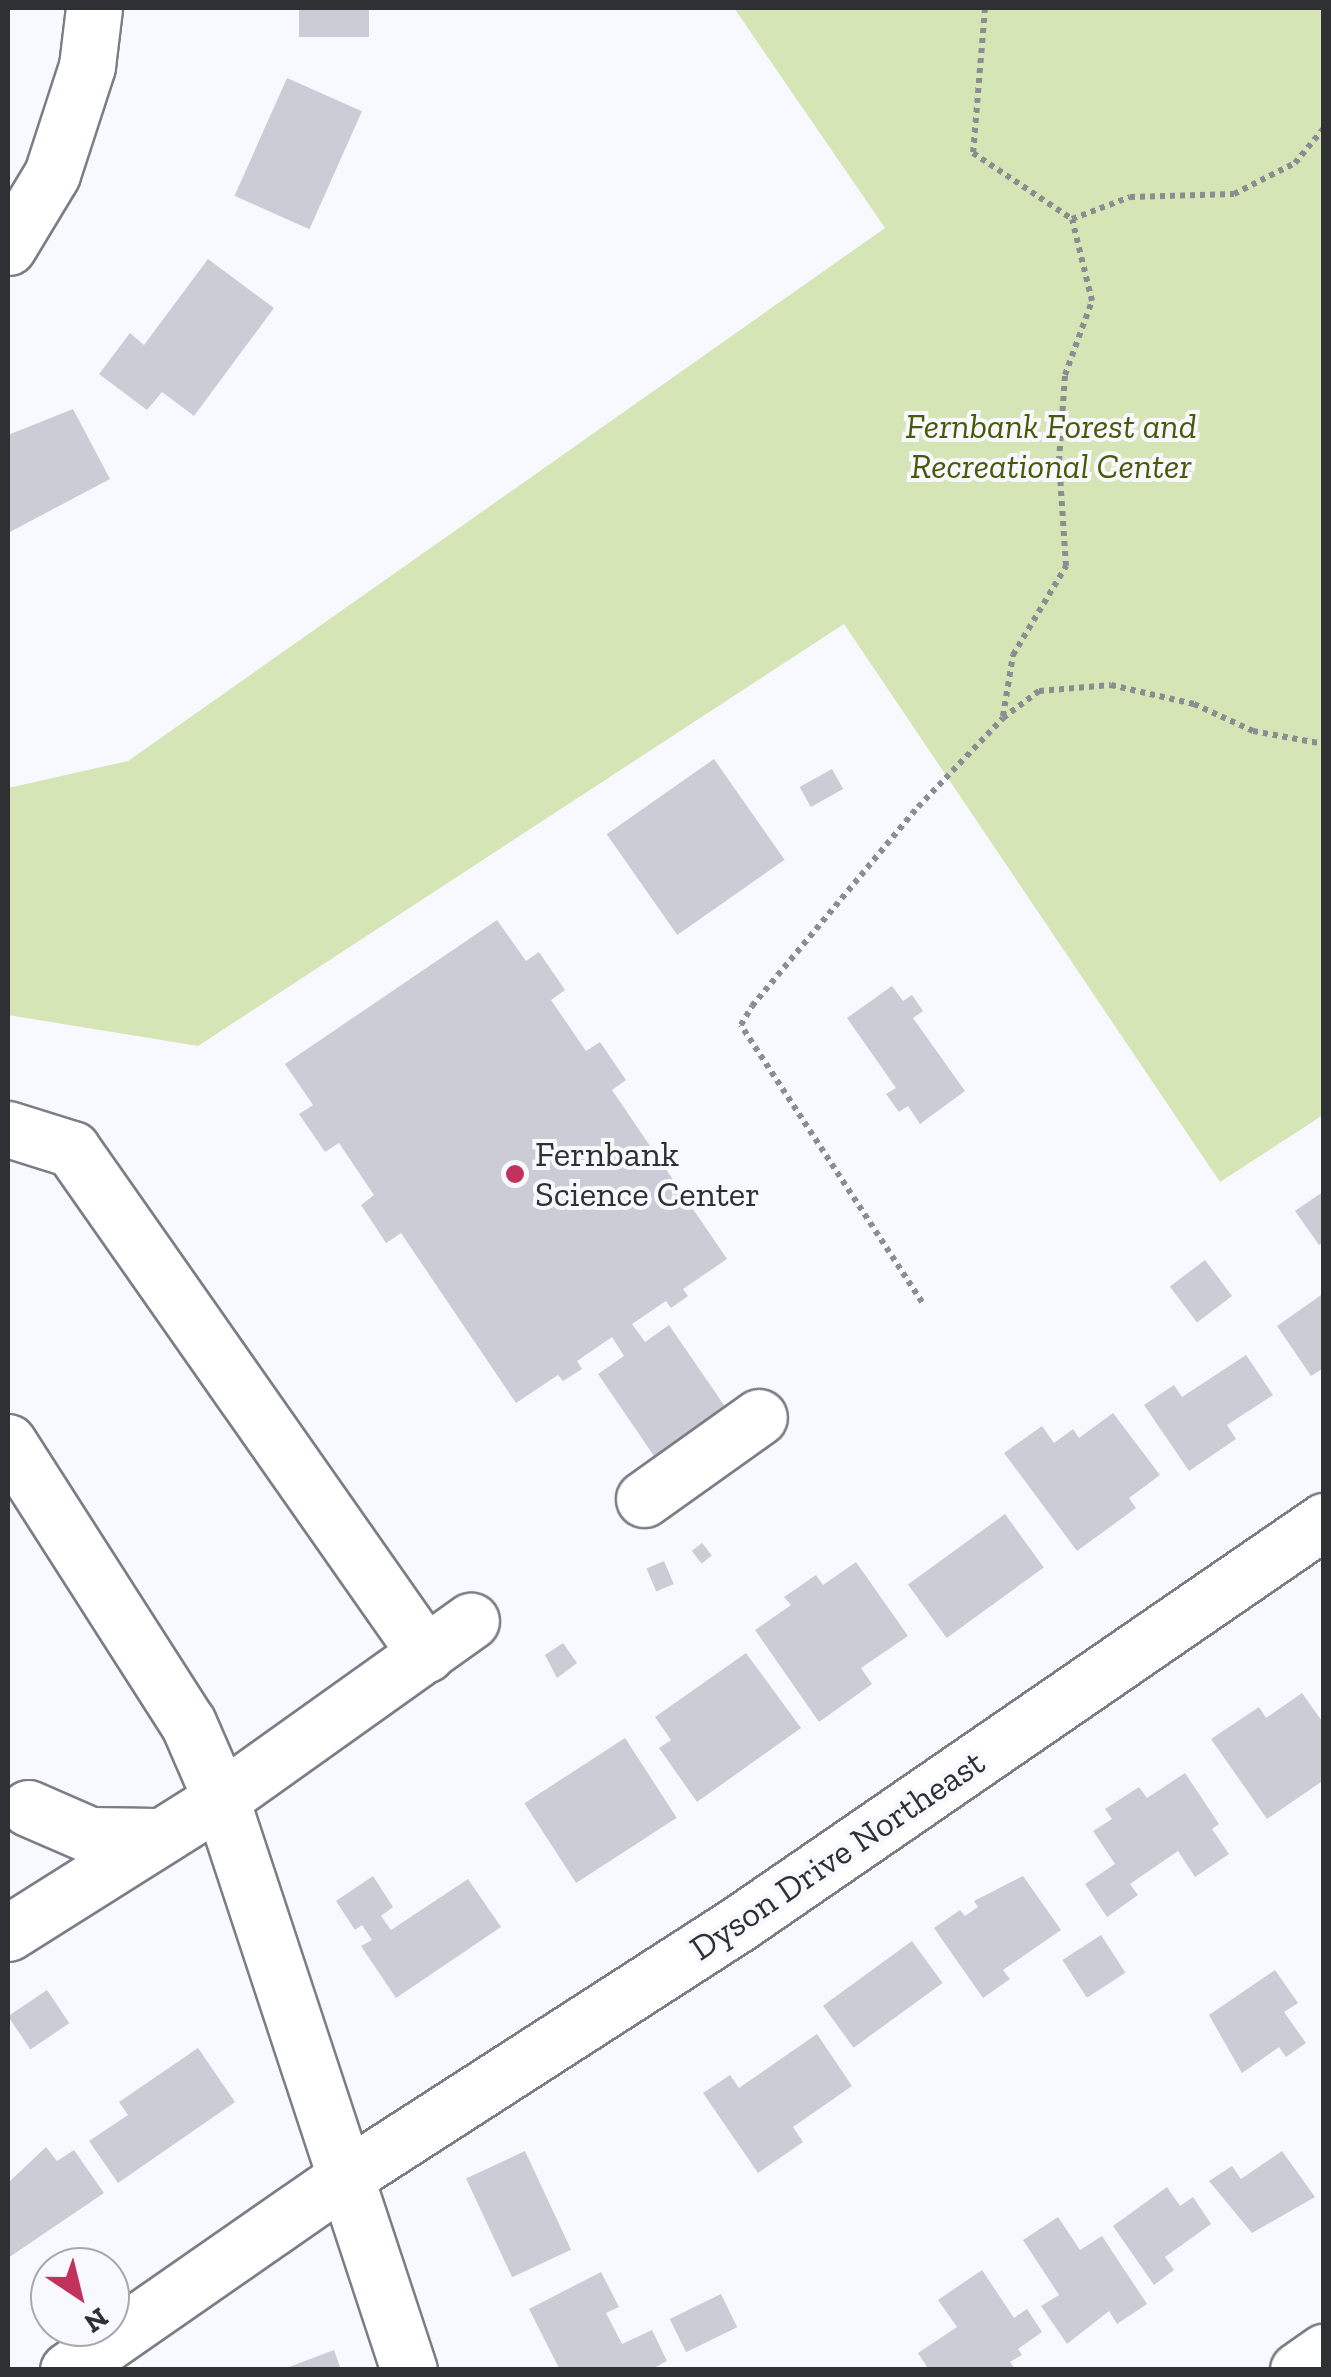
<!DOCTYPE html>
<html>
<head>
<meta charset="utf-8">
<style>
	body { margin:0 }
	#map { position:relative; width:1331px; height:2377px; overflow:hidden; background:#f7f9ff; font-family:"Zilla Slab",serif }
	div>[style] { position:absolute }
	.green>* { inset:0; background:#d6e5b5 }
	.building>* { inset:0; background:#cbccd5; transform-origin:0 0 }
	.path>* { height:6px; margin-top:-3px; transform-origin:0; background:repeating-linear-gradient(90deg,#8b8d91 0 5px,transparent 0 10px) }
	.roads { filter:drop-shadow(2px 0 #7b7e86) drop-shadow(-2px 0 #7b7e86) drop-shadow(0 2px #7b7e86) drop-shadow(0 -2px #7b7e86) }
	.minor>* { height:55px; margin:-27.5px; padding:0 27.5px; transform-origin:27.5px; border-radius:27.5px; background:#fff }
	.dots>* { width:28px; height:28px; translate:-50% -50%; box-sizing:border-box; border:5px solid #f7f9ff; border-radius:50% }
	span { translate:-50% -50%; white-space:nowrap; text-align:center; line-height:1.15; -webkit-text-stroke:8px #f7f9ff; paint-order:stroke }
	.park-label { font-size:35px; color:#495907; font-style:italic }
	.poi-label { font-size:35px; color:#2e3033 }
	.left { translate:0 -50%; text-align:left }
	.street-label { font-size:35px; color:#2e3033 }
	.frame { position:absolute; inset:0; border:10px solid #2e3033; pointer-events:none }
	.north { position:absolute; left:30px; top:2247px; width:100px; height:100px; box-sizing:border-box; background:#f7f9ff; border:2px solid #a7a9ad; border-radius:50%; rotate:145deg; font-size:28px; font-weight:700; line-height:40px; text-align:center; color:#2e3033 }
	.north::after { content:''; display:block; margin:auto; width:35px; height:45px; background:#c1335d; clip-path:polygon(50% 0,100% 100%,50% 72%,0 100%) }
</style>
</head>
<body>
<div id="map">
	<div class="green">
		<div style="clip-path:polygon(734px 8px,1323px 8px,1323px 1115px,1220px 1182px,844px 624px,198px 1046px,8px 1015px,8px 788px,128px 761px,885px 228px)"></div>
	</div>
	<div class="building">
		<div style="left:299px;top:8px;width:70px;height:29px"></div>
		<div style="left:287px;top:78px;width:82px;height:129px;rotate:24deg"></div>
		<div style="clip-path:polygon(208px 259px,274px 308px,194px 416px,162px 392px,147px 410px,99px 374px,130px 333px,144px 345px)"></div>
		<div style="clip-path:polygon(73px 409px,110px 479px,8px 533px,8px 435px)"></div>
		<div style="left:714px;top:759px;width:123px;height:131px;rotate:55deg"></div>
		<div style="left:832px;top:769px;width:23px;height:37px;rotate:61deg"></div>
		<div style="clip-path:polygon(497px 920px,526px 961px,539px 952px,565px 990px,551px 1000px,586px 1051px,600px 1042px,626px 1080px,612px 1090px,727px 1259px,683px 1289px,688px 1296px,671px 1308px,666px 1301px,632px 1324px,645px 1342px,669px 1325px,726px 1408px,654px 1456px,598px 1374px,624px 1356px,612px 1337px,577px 1361px,582px 1369px,563px 1381px,558px 1375px,516px 1403px,401px 1233px,386px 1243px,361px 1205px,374px 1195px,339px 1143px,325px 1152px,299px 1114px,313px 1105px,285px 1064px)"></div>
		<div style="clip-path:polygon(892px 986px,903px 1001px,912px 995px,923px 1011px,913px 1018px,965px 1091px,920px 1124px,908px 1106px,899px 1112px,886px 1094px,896px 1088px,847px 1018px)"></div>
		<div style="clip-path:polygon(1324px 1191px,1324px 1242px,1319px 1245px,1295px 1211px)"></div>
		<div style="left:1205px;top:1260px;width:45px;height:44px;rotate:53deg"></div>
		<div style="clip-path:polygon(1324px 1293px,1324px 1368px,1311px 1376px,1277px 1326px)"></div>
		<div style="clip-path:polygon(1246px 1355px,1273px 1395px,1227px 1425px,1236px 1439px,1189px 1471px,1144px 1405px,1174px 1385px,1182px 1397px)"></div>
		<div style="clip-path:polygon(1113px 1413px,1160px 1475px,1129px 1498px,1136px 1508px,1077px 1551px,1004px 1453px,1042px 1426px,1054px 1443px,1073px 1429px,1079px 1438px)"></div>
		<div style="left:1005px;top:1514px;width:66px;height:120px;rotate:54deg"></div>
		<div style="left:702px;top:1543px;width:16px;height:13px;rotate:52deg"></div>
		<div style="left:664px;top:1561px;width:25px;height:19px;rotate:67deg"></div>
		<div style="clip-path:polygon(856px 1562px,908px 1636px,861px 1668px,872px 1684px,819px 1722px,755px 1630px,791px 1605px,784px 1597px,816px 1575px,823px 1585px)"></div>
		<div style="clip-path:polygon(563px 1643px,577px 1663px,557px 1678px,545px 1655px)"></div>
		<div style="clip-path:polygon(746px 1653px,801px 1728px,697px 1802px,659px 1748px,671px 1740px,655px 1717px)"></div>
		<div style="clip-path:polygon(1302px 1693px,1324px 1724px,1324px 1780px,1267px 1819px,1211px 1739px,1259px 1707px,1266px 1718px)"></div>
		<div style="left:625px;top:1738px;width:95px;height:120px;rotate:57deg"></div>
		<div style="clip-path:polygon(1185px 1773px,1219px 1824px,1212px 1829px,1229px 1854px,1195px 1877px,1178px 1851px,1130px 1884px,1138px 1895px,1107px 1917px,1085px 1884px,1115px 1864px,1093px 1831px,1112px 1819px,1105px 1809px,1139px 1787px,1147px 1798px)"></div>
		<div style="clip-path:polygon(373px 1876px,393px 1907px,381px 1916px,391px 1930px,468px 1879px,501px 1927px,396px 1998px,361px 1946px,372px 1940px,362px 1925px,355px 1930px,336px 1901px)"></div>
		<div style="clip-path:polygon(1023px 1876px,1061px 1930px,1003px 1970px,1010px 1979px,983px 1998px,934px 1928px,960px 1910px,965px 1916px,978px 1907px,974px 1901px)"></div>
		<div style="left:1101px;top:1935px;width:45px;height:46px;rotate:57deg"></div>
		<div style="left:912px;top:1941px;width:52px;height:110px;rotate:54deg"></div>
		<div style="clip-path:polygon(1275px 1970px,1298px 2003px,1284px 2012px,1306px 2043px,1286px 2057px,1279px 2047px,1242px 2073px,1209px 2015px)"></div>
		<div style="left:47px;top:1990px;width:40px;height:47px;rotate:56deg"></div>
		<div style="clip-path:polygon(817px 2034px,852px 2086px,793px 2127px,803px 2142px,758px 2173px,703px 2093px,730px 2075px,739px 2088px)"></div>
		<div style="clip-path:polygon(198px 2048px,235px 2102px,118px 2183px,89px 2141px,128px 2115px,119px 2102px)"></div>
		<div style="clip-path:polygon(46px 2147px,57px 2161px,74px 2150px,104px 2193px,8px 2258px,8px 2183px)"></div>
		<div style="left:525px;top:2151px;width:109px;height:65px;rotate:65deg"></div>
		<div style="clip-path:polygon(1282px 2151px,1315px 2197px,1252px 2233px,1209px 2181px,1232px 2166px,1241px 2179px)"></div>
		<div style="clip-path:polygon(1167px 2187px,1180px 2206px,1193px 2197px,1211px 2224px,1165px 2257px,1174px 2270px,1154px 2285px,1113px 2226px)"></div>
		<div style="clip-path:polygon(1058px 2217px,1080px 2250px,1102px 2236px,1147px 2304px,1117px 2324px,1109px 2311px,1067px 2344px,1041px 2306px,1059px 2295px,1023px 2240px)"></div>
		<div style="clip-path:polygon(982px 2270px,1014px 2318px,1027px 2309px,1042px 2332px,1018px 2349px,1022px 2355px,1010px 2362px,1016px 2370px,929px 2370px,918px 2353px,957px 2327px,938px 2300px)"></div>
		<div style="clip-path:polygon(601px 2272px,619px 2307px,606px 2313px,622px 2344px,652px 2330px,667px 2361px,650px 2370px,560px 2370px,529px 2309px)"></div>
		<div style="left:721px;top:2294px;width:37px;height:57px;rotate:64deg"></div>
		<div style="clip-path:polygon(334px 2350px,341px 2370px,290px 2370px,289px 2367px)"></div>
	</div>
	<div class="path">
		<div style="left:985px;top:8px;width:145px;rotate:94.7deg"></div>
		<div style="left:973px;top:153px;width:119px;rotate:33.7deg"></div>
		<div style="left:1003px;top:716px;width:62px;rotate:-80.7deg"></div>
		<div style="left:1013px;top:655px;width:104px;rotate:-59.2deg"></div>
		<div style="left:1066px;top:566px;width:105px;rotate:-93.8deg"></div>
		<div style="left:1059px;top:461px;width:86px;rotate:-86deg"></div>
		<div style="left:1065px;top:375px;width:79px;rotate:-70deg"></div>
		<div style="left:1092px;top:301px;width:84px;rotate:-103.7deg"></div>
		<div style="left:1072px;top:219px;width:62px;rotate:-20.8deg"></div>
		<div style="left:1130px;top:197px;width:104px;rotate:-1.7deg"></div>
		<div style="left:1234px;top:194px;width:68px;rotate:-26.9deg"></div>
		<div style="left:1295px;top:163px;width:45px;rotate:-50.4deg"></div>
		<div style="left:922px;top:1302px;width:331px;rotate:-123.2deg"></div>
		<div style="left:741px;top:1025px;width:22px;rotate:-60deg"></div>
		<div style="left:752px;top:1006px;width:259px;rotate:-50.2deg"></div>
		<div style="left:918px;top:807px;width:123px;rotate:-46.3deg"></div>
		<div style="left:1003px;top:718px;width:45px;rotate:-36.9deg"></div>
		<div style="left:1039px;top:691px;width:72px;rotate:-4.8deg"></div>
		<div style="left:1111px;top:685px;width:85px;rotate:12.9deg"></div>
		<div style="left:1194px;top:704px;width:65px;rotate:24.6deg"></div>
		<div style="left:1253px;top:731px;width:72px;rotate:10.4deg"></div>
	</div>
	<div class="roads">
		<div class="minor">
			<div style="left:8px;top:247px;width:85px;rotate:-58.9deg"></div>
			<div style="left:52px;top:174px;width:114px;rotate:-72deg"></div>
			<div style="left:87px;top:66px;width:58px;rotate:-83.1deg"></div>
			<div style="left:8px;top:1129px;width:67px;rotate:17.4deg"></div>
			<div style="left:72px;top:1149px;width:617px;rotate:54.97deg"></div>
			<div style="left:8px;top:1442px;width:334px;rotate:57.4deg"></div>
			<div style="left:188px;top:1723px;width:83px;rotate:66.5deg"></div>
			<div style="left:221px;top:1799px;width:601px;rotate:71.78deg"></div>
			<div style="left:644px;top:1499px;width:141px;rotate:-35.5deg"></div>
			<div style="left:28px;top:1808px;width:68px;rotate:23.5deg"></div>
			<div style="left:90px;top:1835px;width:66px;rotate:0.9deg"></div>
			<div style="left:8px;top:1933px;width:252px;rotate:-32.2deg"></div>
			<div style="left:221px;top:1799px;width:307px;rotate:-35.5deg"></div>
			<div style="left:68px;top:2370px;width:336px;rotate:-34.8deg"></div>
			<div style="left:344px;top:2178px;width:472px;rotate:-32.8deg"></div>
			<div style="left:741px;top:1922px;width:708px;rotate:-34.52deg"></div>
			<div style="left:1298px;top:2370px;width:32px;rotate:-35deg"></div>
		</div>
	</div>
	<div class="dots">
		<div style="left:515px;top:1174px;background:#c1335d"></div>
	</div>
	<div class="park-label">
		<span style="left:1051px;top:446px">Fernbank Forest and<br>Recreational Center</span>
	</div>
	<div class="poi-label">
		<span class="left" style="left:535px;top:1174px">Fernbank<br>Science Center</span>
	</div>
	<div class="street-label">
		<span style="left:837px;top:1855px;rotate:-34deg">Dyson Drive Northeast</span>
	</div>
	<div class="frame"></div>
	<div class="north">N</div>
</div>
</body>
</html>
